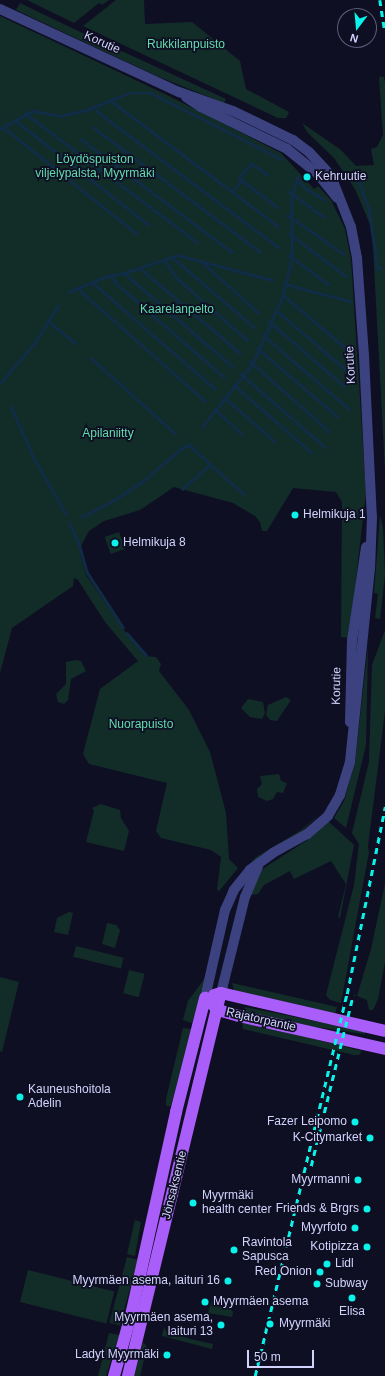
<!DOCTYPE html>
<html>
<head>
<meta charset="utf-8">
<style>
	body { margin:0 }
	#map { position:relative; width:385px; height:1376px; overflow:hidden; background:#0f0f23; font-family:Helvetica,sans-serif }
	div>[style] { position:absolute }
	.green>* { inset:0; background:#122d28; transform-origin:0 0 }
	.stream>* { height:2.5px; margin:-1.25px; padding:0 1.25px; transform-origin:1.25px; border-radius:1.25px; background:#102c46 }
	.minor>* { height:10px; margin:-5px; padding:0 5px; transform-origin:5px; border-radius:5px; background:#3c4280 }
	.major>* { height:12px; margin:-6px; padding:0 6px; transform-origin:6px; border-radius:6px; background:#a95df9 }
	.rail>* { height:2.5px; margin-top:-1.25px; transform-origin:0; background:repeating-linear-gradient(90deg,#09f3ea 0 6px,transparent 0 11px) }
	.dots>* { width:11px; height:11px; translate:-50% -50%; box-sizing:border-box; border:2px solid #0f0f23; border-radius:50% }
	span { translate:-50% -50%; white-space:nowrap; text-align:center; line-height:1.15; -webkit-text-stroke:3.5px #0f0f23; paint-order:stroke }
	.street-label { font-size:12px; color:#d2d3fd }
	.park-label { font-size:12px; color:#61dbab }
	.poi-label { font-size:12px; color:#d2d3fd }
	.left { translate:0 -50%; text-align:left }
	.right { translate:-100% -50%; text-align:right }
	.north { position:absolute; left:337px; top:8px; width:40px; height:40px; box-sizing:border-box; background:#0f0f23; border:1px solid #5d5d7a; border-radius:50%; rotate:196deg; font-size:11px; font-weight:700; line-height:16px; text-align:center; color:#d2d3fd }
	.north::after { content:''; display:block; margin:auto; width:14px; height:18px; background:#09f3ea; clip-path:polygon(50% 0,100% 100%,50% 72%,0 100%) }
	.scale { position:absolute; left:247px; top:1350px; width:67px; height:18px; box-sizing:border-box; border:2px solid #d2d3fd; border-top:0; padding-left:5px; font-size:12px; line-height:14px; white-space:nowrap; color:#d2d3fd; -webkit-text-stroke:3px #0f0f23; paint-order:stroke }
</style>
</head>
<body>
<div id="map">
	<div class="green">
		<div style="clip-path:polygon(27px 0,109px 0,102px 5px,99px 3px,74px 23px)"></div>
		<div style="clip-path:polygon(116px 0,144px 0,145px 24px,192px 22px,240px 61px,246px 89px,289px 112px,286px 118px,278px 118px,83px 26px)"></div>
		<div style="clip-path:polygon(20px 3px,76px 30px,226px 99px,224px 103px,157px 76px,16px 10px)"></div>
		<div style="clip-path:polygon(0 16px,165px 94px,281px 153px,314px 189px,318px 186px,331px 200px,345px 229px,351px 259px,366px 492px,349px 638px,341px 637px,342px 502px,336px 492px,293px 488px,267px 531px,262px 531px,260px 522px,255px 516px,233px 503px,174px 487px,140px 510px,104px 521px,89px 531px,82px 544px,80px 554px,86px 575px,126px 633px,145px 656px,156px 657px,161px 664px,159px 671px,189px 710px,210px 752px,226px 813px,229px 859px,238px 868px,219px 891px,217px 890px,221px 857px,211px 850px,161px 838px,156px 831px,167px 783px,89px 764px,83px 754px,100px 689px,138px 661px,105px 622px,78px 580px,74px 578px,73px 586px,12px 628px,0 673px)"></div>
		<div style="clip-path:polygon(379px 77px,384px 77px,385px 83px,385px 470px,372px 229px,355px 189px,334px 158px,307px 132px,302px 123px,341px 150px,356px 166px,374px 165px,371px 149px,377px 147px,383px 135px)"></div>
		<div style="clip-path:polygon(380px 515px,383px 528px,385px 575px,380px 619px,375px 618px,378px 594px,374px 593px)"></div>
		<div style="left:119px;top:532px;width:18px;height:15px;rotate:71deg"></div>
		<div style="clip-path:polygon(385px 630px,385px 711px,368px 846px,369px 852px,341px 1003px,330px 1000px,326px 995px,354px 885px,359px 844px,352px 833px,369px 762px,372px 665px)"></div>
		<div style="clip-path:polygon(368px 647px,366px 745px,346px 828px,334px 818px,344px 801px,355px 762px)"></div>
		<div style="clip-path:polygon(76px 660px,81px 661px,86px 671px,71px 679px,68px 700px,64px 704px,58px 702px,56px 694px,66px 684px,66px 662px)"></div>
		<div style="clip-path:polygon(286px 697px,291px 700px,277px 721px,270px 720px,266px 715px,268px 705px)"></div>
		<div style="clip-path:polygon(248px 699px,263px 702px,265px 713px,262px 719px,250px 717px,241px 708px)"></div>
		<div style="clip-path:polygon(279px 774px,281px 781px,287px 783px,283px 793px,277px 792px,273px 799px,267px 801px,258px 797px,257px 789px,262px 784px,260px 776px)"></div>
		<div style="clip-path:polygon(101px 804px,120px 810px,121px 818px,129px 831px,124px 851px,86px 842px,94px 811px,92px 808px)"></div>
		<div style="clip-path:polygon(320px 814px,300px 833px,261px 855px,231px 885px,256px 857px,300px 831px)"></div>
		<div style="clip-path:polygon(328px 821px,354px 845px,340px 918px,338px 917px,346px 884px,331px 861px,294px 879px,290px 871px,264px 885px,258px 894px,250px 895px,261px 870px,309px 839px)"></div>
		<div style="clip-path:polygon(385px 884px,385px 962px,378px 999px,373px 1010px,369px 1010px,367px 1000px,357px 996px,371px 949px)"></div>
		<div style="clip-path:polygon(69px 912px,73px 913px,68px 935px,54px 932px,57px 918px)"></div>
		<div style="clip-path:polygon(107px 923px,116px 925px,120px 930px,115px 948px,102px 944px)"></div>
		<div style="left:76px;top:946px;width:49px;height:11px;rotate:14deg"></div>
		<div style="left:129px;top:970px;width:16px;height:24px;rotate:14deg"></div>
		<div style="clip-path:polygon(0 977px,19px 982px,2px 1052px,0 1051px)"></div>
		<div style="clip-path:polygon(205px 978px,192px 1023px,183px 1020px,188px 1001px)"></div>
		<div style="clip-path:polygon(232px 983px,337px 1007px,335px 1014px,234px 990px)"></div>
		<div style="clip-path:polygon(245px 1007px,365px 1031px,365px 1034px,308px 1026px,244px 1012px)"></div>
		<div style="clip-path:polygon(242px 1022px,246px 1022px,362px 1051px,359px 1055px,354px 1055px,243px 1029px)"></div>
		<div style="clip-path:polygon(183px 1028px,192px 1029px,171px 1106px,166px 1106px,166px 1099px)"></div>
		<div style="clip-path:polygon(135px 1220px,141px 1222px,135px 1256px,127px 1254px)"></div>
		<div style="left:127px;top:1257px;width:11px;height:68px;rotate:15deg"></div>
		<div style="left:28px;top:1270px;width:89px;height:33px;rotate:14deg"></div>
		<div style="clip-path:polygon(212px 1300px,228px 1306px,233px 1312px,232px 1317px,208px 1313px)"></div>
		<div style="clip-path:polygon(164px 1327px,166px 1331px,190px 1339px,213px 1344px,212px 1349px,162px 1336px)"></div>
		<div style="clip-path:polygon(109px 1333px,119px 1335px,106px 1376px,98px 1376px)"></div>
		<div style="clip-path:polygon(143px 1342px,147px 1347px,140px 1376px,134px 1376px)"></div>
	</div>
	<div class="stream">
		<div style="left:110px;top:100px;width:210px;rotate:36.9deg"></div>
		<div style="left:94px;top:107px;width:8px;rotate:50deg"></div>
		<div style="left:99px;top:113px;width:224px;rotate:36.8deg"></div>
		<div style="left:25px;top:113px;width:215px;rotate:36.9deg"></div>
		<div style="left:15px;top:120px;width:170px;rotate:38.1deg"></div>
		<div style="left:3px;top:127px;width:171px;rotate:38.6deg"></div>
		<div style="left:93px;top:127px;width:209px;rotate:36.7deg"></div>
		<div style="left:0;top:129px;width:38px;rotate:-29deg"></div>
		<div style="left:33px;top:111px;width:27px;rotate:10deg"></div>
		<div style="left:60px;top:116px;width:27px;rotate:-13deg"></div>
		<div style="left:86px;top:110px;width:46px;rotate:-21.6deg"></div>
		<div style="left:129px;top:93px;width:22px"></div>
		<div style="left:151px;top:93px;width:146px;rotate:26.9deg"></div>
		<div style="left:81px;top:139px;width:189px;rotate:36.8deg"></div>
		<div style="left:267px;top:175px;width:19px;rotate:-144deg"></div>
		<div style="left:252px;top:164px;width:19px;rotate:133deg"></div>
		<div style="left:239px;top:178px;width:48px;rotate:37.3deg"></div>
		<div style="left:296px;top:178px;width:13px;rotate:48deg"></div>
		<div style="left:305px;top:188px;width:23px;rotate:31deg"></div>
		<div style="left:357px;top:182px;width:2px;rotate:-27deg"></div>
		<div style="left:359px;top:181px;width:30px;rotate:70deg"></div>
		<div style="left:369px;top:209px;width:61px;rotate:81.5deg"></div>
		<div style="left:378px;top:269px;width:2px;rotate:-27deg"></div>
		<div style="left:232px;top:191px;width:15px;rotate:-48deg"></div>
		<div style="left:288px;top:191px;width:44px;rotate:35.8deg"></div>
		<div style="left:288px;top:215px;width:68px;rotate:34.9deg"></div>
		<div style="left:290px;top:234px;width:70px;rotate:36.9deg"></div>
		<div style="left:289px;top:255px;width:49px;rotate:36.6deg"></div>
		<div style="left:172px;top:257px;width:108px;rotate:40.5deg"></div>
		<div style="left:164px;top:260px;width:24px;rotate:54deg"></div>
		<div style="left:178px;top:279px;width:92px;rotate:41.5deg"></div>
		<div style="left:201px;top:261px;width:78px;rotate:41.9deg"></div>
		<div style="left:140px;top:268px;width:131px;rotate:40.4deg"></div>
		<div style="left:124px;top:273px;width:143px;rotate:40.7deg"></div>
		<div style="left:110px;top:275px;width:11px;rotate:52deg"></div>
		<div style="left:117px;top:284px;width:142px;rotate:41deg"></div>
		<div style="left:92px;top:282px;width:163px;rotate:41deg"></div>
		<div style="left:285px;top:284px;width:67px;rotate:14.7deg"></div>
		<div style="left:77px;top:288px;width:171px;rotate:41.4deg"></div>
		<div style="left:69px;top:292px;width:41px;rotate:-22.8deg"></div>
		<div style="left:107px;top:276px;width:17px;rotate:-10deg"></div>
		<div style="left:124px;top:273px;width:57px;rotate:-18.4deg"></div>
		<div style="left:178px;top:255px;width:97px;rotate:14.9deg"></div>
		<div style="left:283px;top:295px;width:85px;rotate:40.2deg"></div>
		<div style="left:276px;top:310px;width:91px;rotate:40.5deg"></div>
		<div style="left:48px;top:321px;width:35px;rotate:39deg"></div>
		<div style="left:269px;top:321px;width:99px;rotate:40.9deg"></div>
		<div style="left:263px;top:335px;width:113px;rotate:40.7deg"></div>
		<div style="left:257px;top:348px;width:106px;rotate:40.4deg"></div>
		<div style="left:91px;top:358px;width:113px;rotate:41.8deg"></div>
		<div style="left:250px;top:361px;width:107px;rotate:41.6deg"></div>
		<div style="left:241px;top:374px;width:111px;rotate:41deg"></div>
		<div style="left:1px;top:382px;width:50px;rotate:-49deg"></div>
		<div style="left:34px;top:344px;width:45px;rotate:-57.7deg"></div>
		<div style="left:234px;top:385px;width:103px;rotate:41.1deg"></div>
		<div style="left:224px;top:397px;width:67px;rotate:41.3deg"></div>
		<div style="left:11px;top:406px;width:57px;rotate:66.1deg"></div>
		<div style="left:34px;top:458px;width:64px;rotate:60.3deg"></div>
		<div style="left:215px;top:409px;width:37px;rotate:43deg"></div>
		<div style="left:202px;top:427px;width:82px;rotate:-51.4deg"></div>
		<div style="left:253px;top:363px;width:74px;rotate:-66.2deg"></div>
		<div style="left:283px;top:295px;width:39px;rotate:-77deg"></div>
		<div style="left:292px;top:257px;width:58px;rotate:-91deg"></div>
		<div style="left:291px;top:199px;width:22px;rotate:-74deg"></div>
		<div style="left:188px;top:444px;width:75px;rotate:41.8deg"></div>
		<div style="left:182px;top:489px;width:37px;rotate:-41deg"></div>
		<div style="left:82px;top:517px;width:38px;rotate:-28deg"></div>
		<div style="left:116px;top:499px;width:32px;rotate:-34deg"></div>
		<div style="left:143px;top:481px;width:51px;rotate:-40.2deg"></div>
		<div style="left:182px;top:448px;width:9px;rotate:-21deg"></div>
		<div style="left:69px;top:522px;width:24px;rotate:66deg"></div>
		<div style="left:79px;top:544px;width:29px;rotate:74deg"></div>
		<div style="left:87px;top:572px;width:66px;rotate:56.8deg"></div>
		<div style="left:127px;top:633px;width:29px;rotate:49deg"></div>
	</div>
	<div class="minor">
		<div style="left:0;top:9px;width:197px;rotate:24.9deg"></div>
		<div style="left:179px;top:92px;width:57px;rotate:19.4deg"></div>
		<div style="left:233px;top:111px;width:67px;rotate:25.8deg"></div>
		<div style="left:293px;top:140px;width:20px;rotate:37deg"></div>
		<div style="left:309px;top:152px;width:33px;rotate:47deg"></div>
		<div style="left:331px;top:176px;width:55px;rotate:68.6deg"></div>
		<div style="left:351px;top:227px;width:32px;rotate:79deg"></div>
		<div style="left:357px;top:258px;width:98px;rotate:85.9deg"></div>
		<div style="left:364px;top:356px;width:161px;rotate:87.2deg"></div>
		<div style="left:372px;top:517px;width:51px;rotate:92.2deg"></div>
		<div style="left:370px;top:568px;width:195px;rotate:95.9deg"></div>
		<div style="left:350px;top:762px;width:34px;rotate:107deg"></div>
		<div style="left:340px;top:795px;width:24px;rotate:120deg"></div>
		<div style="left:328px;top:816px;width:28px;rotate:139deg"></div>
		<div style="left:307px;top:834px;width:39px;rotate:151deg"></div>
		<div style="left:273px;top:853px;width:29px;rotate:144deg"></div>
		<div style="left:250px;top:870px;width:26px;rotate:129deg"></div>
		<div style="left:234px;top:890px;width:22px;rotate:114deg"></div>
		<div style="left:225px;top:910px;width:90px;rotate:102.8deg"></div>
		<div style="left:186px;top:97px;width:18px;rotate:34deg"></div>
		<div style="left:201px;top:107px;width:96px;rotate:26deg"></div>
		<div style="left:287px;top:149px;width:38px;rotate:39deg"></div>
		<div style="left:317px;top:173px;width:32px;rotate:51deg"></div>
		<div style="left:350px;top:722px;width:81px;rotate:-88.6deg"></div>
		<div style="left:352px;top:641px;width:95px;rotate:-81.5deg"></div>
		<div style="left:221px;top:993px;width:99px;rotate:-76deg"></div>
		<div style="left:245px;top:897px;width:33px;rotate:-67deg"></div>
	</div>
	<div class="major">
		<div style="left:214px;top:995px;width:7px;rotate:-16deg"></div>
		<div style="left:221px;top:993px;width:168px;rotate:13deg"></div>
		<div style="left:212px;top:1004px;width:8px;rotate:45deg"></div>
		<div style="left:218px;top:1010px;width:22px;rotate:16deg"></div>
		<div style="left:239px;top:1016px;width:150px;rotate:12.7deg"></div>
		<div style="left:114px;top:1376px;width:67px;rotate:-74.5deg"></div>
		<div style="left:132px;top:1311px;width:204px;rotate:-77.5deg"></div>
		<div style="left:176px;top:1112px;width:118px;rotate:-75.7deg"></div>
		<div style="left:128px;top:1376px;width:394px;rotate:-76.4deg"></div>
	</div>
	<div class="rail">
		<div style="left:380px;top:0;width:30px;rotate:81deg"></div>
		<div style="left:311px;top:1166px;width:176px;rotate:-76.2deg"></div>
		<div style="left:255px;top:1376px;width:393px;rotate:-76.5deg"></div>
		<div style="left:347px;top:994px;width:191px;rotate:-78.5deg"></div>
	</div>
	<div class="dots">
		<div style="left:307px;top:177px;background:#09f3ea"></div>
		<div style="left:295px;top:515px;background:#09f3ea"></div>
		<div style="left:115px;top:543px;background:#09f3ea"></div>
		<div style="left:20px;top:1097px;background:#09f3ea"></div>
		<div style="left:355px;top:1122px;background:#09f3ea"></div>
		<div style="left:370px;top:1138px;background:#09f3ea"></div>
		<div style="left:358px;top:1180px;background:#09f3ea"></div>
		<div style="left:193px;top:1203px;background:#09f3ea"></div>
		<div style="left:367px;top:1209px;background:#09f3ea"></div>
		<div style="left:355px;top:1228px;background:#09f3ea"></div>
		<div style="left:367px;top:1247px;background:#09f3ea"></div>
		<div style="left:234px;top:1250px;background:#09f3ea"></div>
		<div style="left:327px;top:1264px;background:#09f3ea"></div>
		<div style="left:320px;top:1272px;background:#09f3ea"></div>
		<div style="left:228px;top:1281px;background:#09f3ea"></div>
		<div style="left:317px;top:1284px;background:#09f3ea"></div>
		<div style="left:352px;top:1298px;background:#09f3ea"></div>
		<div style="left:205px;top:1302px;background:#09f3ea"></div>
		<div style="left:270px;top:1324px;background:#09f3ea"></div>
		<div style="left:221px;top:1325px;background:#09f3ea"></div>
		<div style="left:167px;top:1355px;background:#09f3ea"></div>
	</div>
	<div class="street-label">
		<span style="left:102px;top:43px;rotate:24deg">Korutie</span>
		<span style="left:351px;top:365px;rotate:-93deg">Korutie</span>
		<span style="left:337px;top:686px;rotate:-89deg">Korutie</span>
		<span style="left:261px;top:1020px;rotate:13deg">Rajatorpantie</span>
		<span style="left:175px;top:1185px;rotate:-76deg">Jönsaksentie</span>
	</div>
	<div class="park-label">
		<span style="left:186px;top:45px">Rukkilanpuisto</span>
		<span style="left:95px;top:167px">Löydöspuiston<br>viljelypalsta, Myyrmäki</span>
		<span style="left:177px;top:310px">Kaarelanpelto</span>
		<span style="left:108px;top:434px">Apilaniitty</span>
		<span style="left:141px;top:725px">Nuorapuisto</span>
	</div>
	<div class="poi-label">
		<span class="left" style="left:315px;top:177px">Kehruutie</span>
		<span class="left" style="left:303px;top:515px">Helmikuja 1</span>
		<span class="left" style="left:123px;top:543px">Helmikuja 8</span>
		<span class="left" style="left:28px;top:1097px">Kauneushoitola<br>Adelin</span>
		<span class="right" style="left:347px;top:1122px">Fazer Leipomo</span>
		<span class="right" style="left:362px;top:1138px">K-Citymarket</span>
		<span class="right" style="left:350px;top:1180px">Myyrmanni</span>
		<span class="left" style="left:202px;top:1203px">Myyrmäki<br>health center</span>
		<span class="right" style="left:359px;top:1209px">Friends &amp; Brgrs</span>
		<span class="right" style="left:347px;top:1228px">Myyrfoto</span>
		<span class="left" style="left:242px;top:1250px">Ravintola<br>Sapusca</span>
		<span class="right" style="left:359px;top:1247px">Kotipizza</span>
		<span class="left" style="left:335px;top:1264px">Lidl</span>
		<span class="right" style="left:312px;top:1272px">Red Onion</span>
		<span class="right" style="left:220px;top:1281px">Myyrmäen asema, laituri 16</span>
		<span class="left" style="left:325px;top:1284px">Subway</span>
		<span class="left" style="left:213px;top:1302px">Myyrmäen asema</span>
		<span style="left:352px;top:1312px">Elisa</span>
		<span class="right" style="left:213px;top:1325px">Myyrmäen asema,<br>laituri 13</span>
		<span class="left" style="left:279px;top:1324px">Myyrmäki</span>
		<span class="right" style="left:159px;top:1355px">Ladyt Myyrmäki</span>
	</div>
	<div class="north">N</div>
	<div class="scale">50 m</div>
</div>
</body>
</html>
